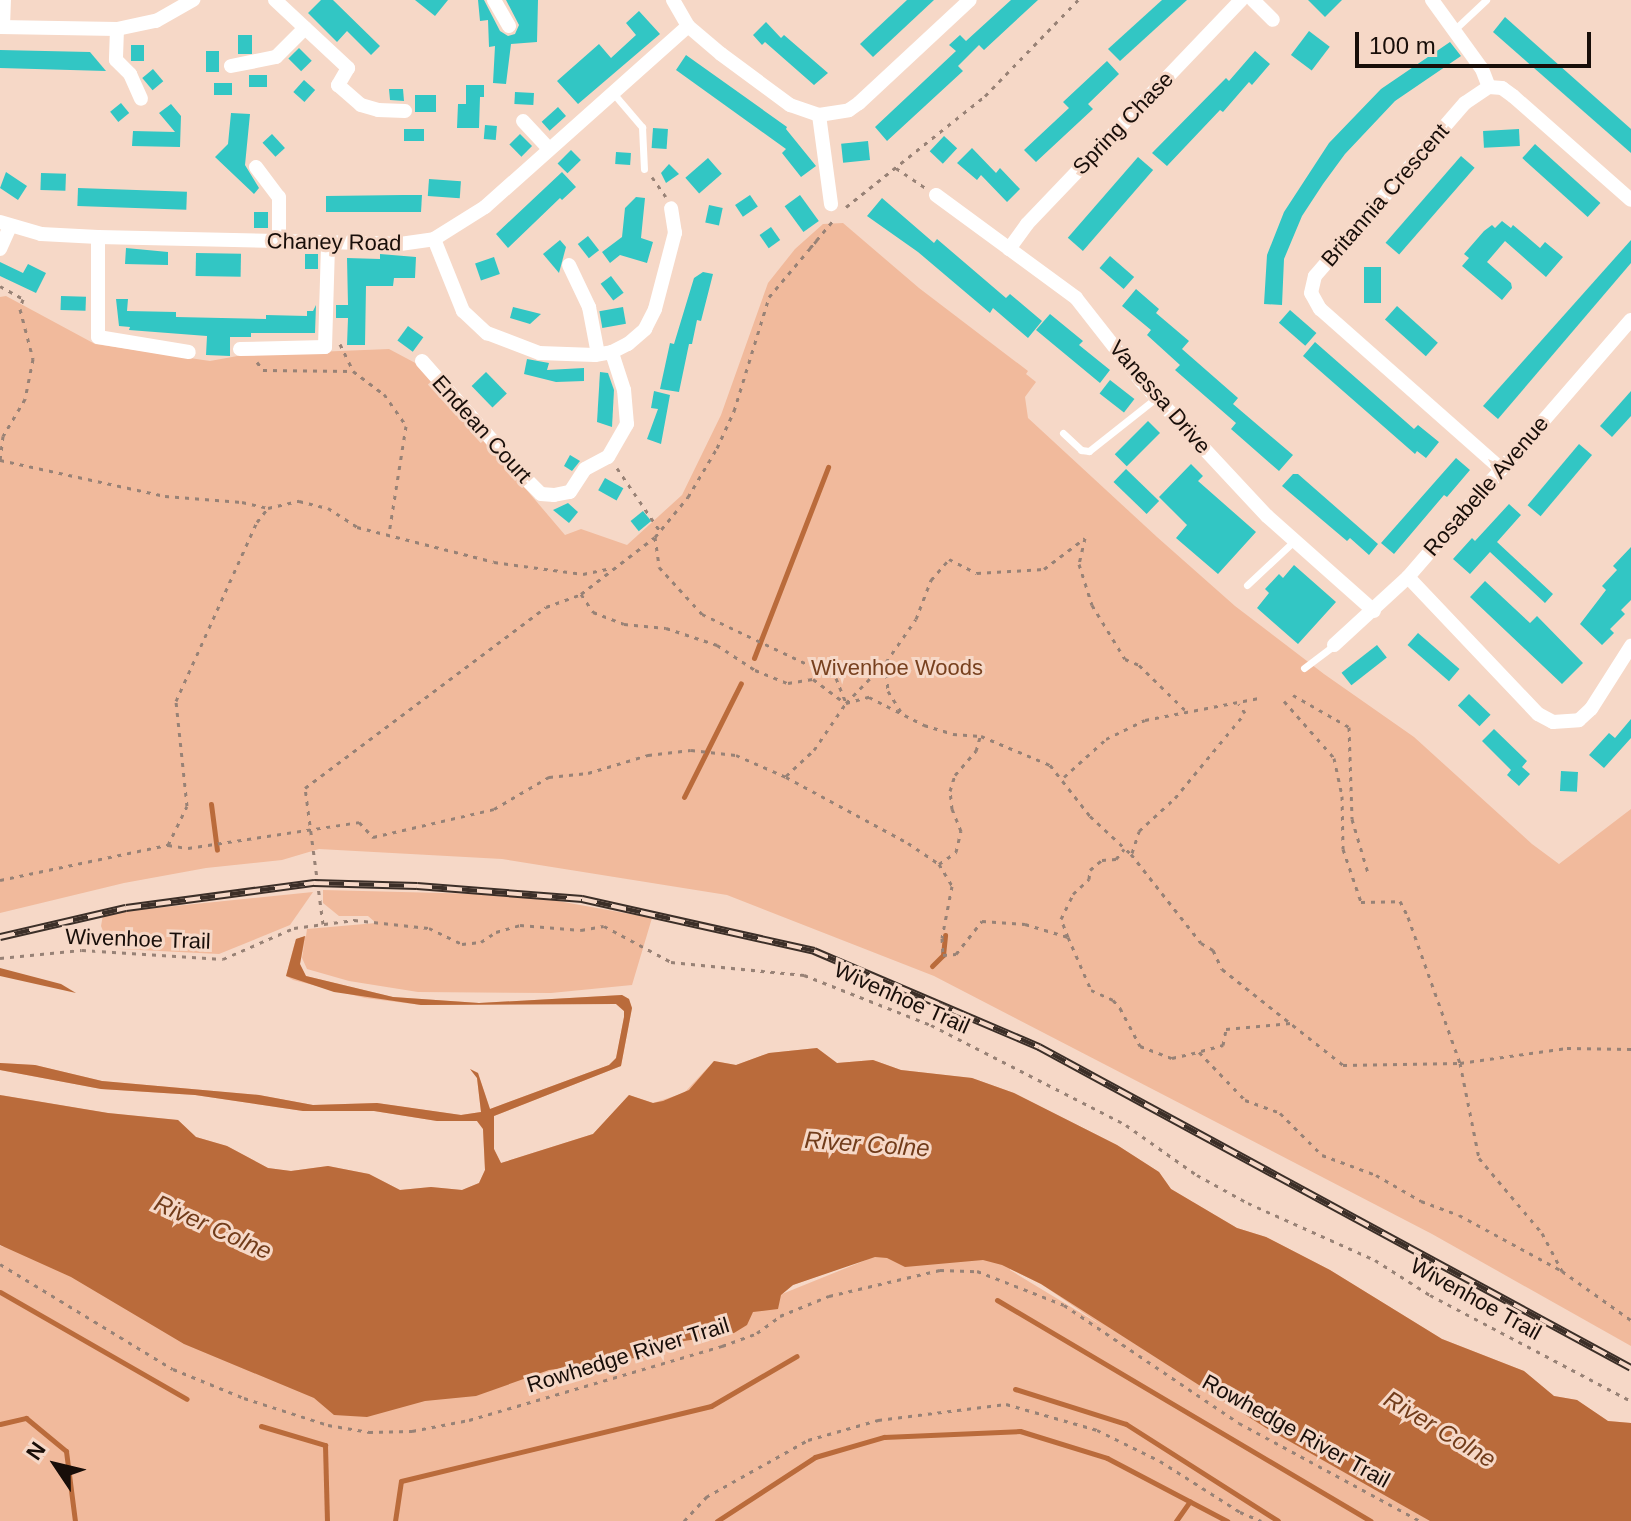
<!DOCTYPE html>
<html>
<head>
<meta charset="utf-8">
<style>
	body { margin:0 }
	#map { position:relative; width:1631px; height:1521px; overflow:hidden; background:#f6d8c7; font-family:Helvetica,sans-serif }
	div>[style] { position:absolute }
	.green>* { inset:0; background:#f1ba9c }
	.water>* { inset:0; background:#ba6b3b }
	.stream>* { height:5px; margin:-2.5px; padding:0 2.5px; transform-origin:2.5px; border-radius:2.5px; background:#ba6b3b }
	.building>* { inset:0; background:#32c6c4; transform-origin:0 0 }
	.path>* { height:3px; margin-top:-1.5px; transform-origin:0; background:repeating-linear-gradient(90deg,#988276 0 4px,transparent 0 10px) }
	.service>* { height:7px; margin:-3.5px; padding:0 3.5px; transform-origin:3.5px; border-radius:3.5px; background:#fff }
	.minor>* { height:14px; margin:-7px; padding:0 7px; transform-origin:7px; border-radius:7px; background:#fff }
	.rail>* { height:8px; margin-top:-4px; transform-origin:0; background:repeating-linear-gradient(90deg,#f6d8c7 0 15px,#3c2f28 0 30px); box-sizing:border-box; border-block:2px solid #3c2f28 }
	span { translate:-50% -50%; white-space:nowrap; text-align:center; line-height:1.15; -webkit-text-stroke:6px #f6d8c7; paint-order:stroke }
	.street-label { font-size:22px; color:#180e09 }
	.park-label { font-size:22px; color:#78411f }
	.water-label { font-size:24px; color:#723c1a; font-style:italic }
	.north { position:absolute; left:16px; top:1425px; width:80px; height:80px; -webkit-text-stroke:6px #f6d8c7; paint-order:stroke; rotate:305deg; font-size:22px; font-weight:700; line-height:32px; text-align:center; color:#180e09 }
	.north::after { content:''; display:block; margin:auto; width:28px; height:36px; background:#180e09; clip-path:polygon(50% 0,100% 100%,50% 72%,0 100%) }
	.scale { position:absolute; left:1355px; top:32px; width:236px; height:36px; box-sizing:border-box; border:4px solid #180e09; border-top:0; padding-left:10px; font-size:24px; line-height:28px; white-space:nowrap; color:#180e09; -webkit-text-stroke:6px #f6d8c7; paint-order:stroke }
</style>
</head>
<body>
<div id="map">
	<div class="green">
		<div style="clip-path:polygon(843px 223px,919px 288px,1028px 371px,1026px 374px,1036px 382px,1025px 397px,1028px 418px,1157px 537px,1235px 606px,1324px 674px,1414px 737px,1532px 844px,1559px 864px,1631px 809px,1631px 1346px,1432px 1234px,934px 976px,727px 895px,502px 859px,319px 849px,282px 860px,206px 868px,124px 883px,0 913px,0 297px,6px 296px,95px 344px,210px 361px,243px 355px,389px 349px,421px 366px,565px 535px,581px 529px,627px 545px,682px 495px,721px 415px,768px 283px,795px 249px,823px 224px)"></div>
		<div style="clip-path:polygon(323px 890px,525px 895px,652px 918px,632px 985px,551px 993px,418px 992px,349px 981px,307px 969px,302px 958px,305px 940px,300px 964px,306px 976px,393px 997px,479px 1003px,622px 995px,629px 999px,632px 1008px,621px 1066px,494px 1116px,494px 1149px,501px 1163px,593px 1134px,629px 1095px,653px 1103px,684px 1093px,714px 1061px,736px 1065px,769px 1053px,817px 1048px,837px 1063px,873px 1060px,901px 1070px,972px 1078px,1014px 1093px,1117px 1145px,1159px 1172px,1171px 1189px,1237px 1228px,1266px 1237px,1330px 1270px,1442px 1339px,1524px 1371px,1554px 1396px,1577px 1400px,1608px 1421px,1631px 1423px,1631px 1519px,1206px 1263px,499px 1241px,0 1095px,108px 1113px,178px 1120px,196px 1137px,227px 1146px,268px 1168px,291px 1171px,328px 1166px,369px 1174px,400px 1190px,431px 1187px,462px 1190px,479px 1183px,485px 1170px,483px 1129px,477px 1121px,437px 1121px,374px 1111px,303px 1111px,195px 1095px,101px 1089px,0 1070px,0 1063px,35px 1065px,102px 1081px,259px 1095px,313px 1105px,377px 1103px,461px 1115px,481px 1112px,477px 1078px,470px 1069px,478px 1073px,490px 1109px,609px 1065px,616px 1059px,624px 1017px,624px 1011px,616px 1004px,421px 1005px,365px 998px,293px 980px,286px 976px,293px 949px,296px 939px,306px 936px,307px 929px,376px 923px,368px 916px,339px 916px,323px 903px)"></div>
		<div style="clip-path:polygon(313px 892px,290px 925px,219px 954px,119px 949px,105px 936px,101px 926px,103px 915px,126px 911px)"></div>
		<div style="clip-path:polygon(evenodd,868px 1187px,1554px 1521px,0 1521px,0 1246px,5px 1247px,0 1245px,69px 1196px,868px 1187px,866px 1259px,866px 1260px,782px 1294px,793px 1285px,866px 1259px,868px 1187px,1010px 1269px,1041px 1284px,1104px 1327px,1010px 1270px,1010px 1269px)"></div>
	</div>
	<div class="water">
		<div style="clip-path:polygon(305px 936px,300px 964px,306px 976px,393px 997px,479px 1003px,622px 995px,629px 999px,632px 1008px,621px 1066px,494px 1116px,494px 1149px,501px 1163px,593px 1134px,629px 1095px,653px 1103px,663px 1101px,689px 1090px,714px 1061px,736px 1065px,769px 1053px,817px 1048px,837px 1063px,873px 1060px,901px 1070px,972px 1078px,1014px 1093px,1117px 1145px,1159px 1172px,1171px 1189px,1237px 1228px,1266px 1237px,1330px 1270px,1442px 1339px,1524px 1371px,1554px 1396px,1577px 1400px,1608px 1421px,1631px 1423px,1631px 1521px,1430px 1521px,1266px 1428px,1041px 1284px,1002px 1265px,983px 1260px,905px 1267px,887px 1258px,875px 1257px,793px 1285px,781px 1295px,778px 1309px,753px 1312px,747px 1325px,734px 1333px,678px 1342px,649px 1356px,549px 1370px,476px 1396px,425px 1401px,367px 1417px,334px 1415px,314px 1398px,184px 1344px,71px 1277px,0 1245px,0 1095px,108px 1113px,178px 1120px,196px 1137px,227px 1146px,268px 1168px,291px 1171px,328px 1166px,369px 1174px,400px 1190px,431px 1187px,462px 1190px,479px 1183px,485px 1170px,483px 1129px,477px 1121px,437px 1121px,374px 1111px,303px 1111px,195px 1095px,101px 1089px,0 1070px,0 1063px,35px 1065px,102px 1081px,259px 1095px,313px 1105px,377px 1103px,461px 1115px,481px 1112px,477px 1078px,470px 1069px,478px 1073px,490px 1109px,609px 1065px,616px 1058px,624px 1017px,624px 1011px,616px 1004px,421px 1005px,334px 992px,286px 976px,296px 939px)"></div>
		<div style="clip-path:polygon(0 968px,61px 984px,76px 993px,0 976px)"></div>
	</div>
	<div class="stream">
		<div style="left:754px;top:658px;width:205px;rotate:-68.8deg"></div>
		<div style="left:684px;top:797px;width:127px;rotate:-63.4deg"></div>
		<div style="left:211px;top:804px;width:46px;rotate:82.6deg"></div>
		<div style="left:932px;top:966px;width:16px;rotate:-45deg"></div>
		<div style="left:943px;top:955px;width:20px;rotate:-84deg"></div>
		<div style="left:0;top:1292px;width:215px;rotate:29.8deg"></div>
		<div style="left:997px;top:1300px;width:434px;rotate:30.6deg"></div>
		<div style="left:1015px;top:1389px;width:116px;rotate:17.5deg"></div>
		<div style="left:1126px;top:1424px;width:180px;rotate:32.5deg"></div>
		<div style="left:0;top:1424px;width:27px;rotate:-13deg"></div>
		<div style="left:26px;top:1418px;width:52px;rotate:39.5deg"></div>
		<div style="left:66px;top:1451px;width:71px;rotate:82.7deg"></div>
		<div style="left:261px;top:1426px;width:67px;rotate:16.5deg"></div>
		<div style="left:325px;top:1445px;width:76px;rotate:88.5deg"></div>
		<div style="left:395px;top:1521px;width:40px;rotate:-81.5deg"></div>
		<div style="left:401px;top:1481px;width:319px;rotate:-13.6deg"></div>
		<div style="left:711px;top:1406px;width:99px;rotate:-30.2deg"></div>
		<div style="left:717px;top:1521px;width:117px;rotate:-33.1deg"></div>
		<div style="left:815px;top:1457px;width:72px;rotate:-16.2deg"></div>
		<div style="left:884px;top:1437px;width:136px;rotate:-2.5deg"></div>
		<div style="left:1020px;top:1431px;width:91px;rotate:17.2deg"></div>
		<div style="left:1107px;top:1458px;width:136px;rotate:27.7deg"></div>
		<div style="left:1176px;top:1521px;width:24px;rotate:-55deg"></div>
	</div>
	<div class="building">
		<div style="clip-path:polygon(321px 0,333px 0,380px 46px,371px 55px,347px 31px,337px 42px,308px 13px)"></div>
		<div style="clip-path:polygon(415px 0,448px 0,435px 16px)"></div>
		<div style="clip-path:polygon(478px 0,484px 0,500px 31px,508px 36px,515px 34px,519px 25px,506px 0,538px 0,537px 42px,511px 44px,506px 84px,493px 83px,495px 46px,489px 47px,488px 20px,480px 21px)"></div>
		<div style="clip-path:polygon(907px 0,934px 0,873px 57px,860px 44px)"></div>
		<div style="clip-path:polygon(1011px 0,1038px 0,984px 50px,979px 45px,958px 66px,963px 71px,887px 141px,875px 127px,956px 51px,949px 45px,960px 35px,966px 41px)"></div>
		<div style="clip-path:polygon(1162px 0,1187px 0,1120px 61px,1108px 49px)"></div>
		<div style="clip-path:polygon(1308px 0,1342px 0,1325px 17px)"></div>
		<div style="clip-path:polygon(639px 11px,660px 34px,578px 104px,557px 81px,599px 44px,611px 58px,636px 35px,626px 23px)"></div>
		<div style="clip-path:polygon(1505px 17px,1631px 129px,1631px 153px,1493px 32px)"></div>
		<div style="clip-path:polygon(766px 22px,781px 38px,784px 35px,828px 73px,814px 85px,765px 42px,762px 45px,753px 35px)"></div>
		<div style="left:1309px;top:31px;width:26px;height:30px;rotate:37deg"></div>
		<div style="left:238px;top:35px;width:14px;height:19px"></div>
		<div style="clip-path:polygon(1450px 42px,1461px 56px,1395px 101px,1345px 154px,1323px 184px,1302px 216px,1284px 259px,1282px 305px,1264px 304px,1267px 255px,1284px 212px,1329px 143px,1381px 89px)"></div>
		<div style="left:131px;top:45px;width:13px;height:16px"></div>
		<div style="left:299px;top:48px;width:18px;height:15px;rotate:45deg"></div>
		<div style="clip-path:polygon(0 50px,90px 52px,106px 71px,0 68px)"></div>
		<div style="left:206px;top:51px;width:13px;height:21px"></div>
		<div style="clip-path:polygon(1255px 51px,1270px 64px,1252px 85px,1249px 82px,1223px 112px,1220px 110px,1167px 166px,1152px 153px,1226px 78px,1229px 81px)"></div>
		<div style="clip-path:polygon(686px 55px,787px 127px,786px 129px,816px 166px,801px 177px,782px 153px,786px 149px,676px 70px)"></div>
		<div style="clip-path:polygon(1107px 61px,1119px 74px,1088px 104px,1093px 109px,1036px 162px,1024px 150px,1069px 108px,1063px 102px)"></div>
		<div style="left:153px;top:69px;width:16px;height:14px;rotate:50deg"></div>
		<div style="left:249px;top:75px;width:18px;height:12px"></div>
		<div style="left:304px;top:80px;width:15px;height:16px;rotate:42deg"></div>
		<div style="left:214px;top:83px;width:18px;height:12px"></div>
		<div style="clip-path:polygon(466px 85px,484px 85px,484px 97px,480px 97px,479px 128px,457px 128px,458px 104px,466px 104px)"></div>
		<div style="clip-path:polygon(389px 89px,403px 89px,404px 101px,390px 100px)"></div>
		<div style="left:515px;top:92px;width:19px;height:12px;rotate:3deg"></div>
		<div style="left:415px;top:95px;width:21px;height:17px"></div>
		<div style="left:121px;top:103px;width:13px;height:14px;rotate:51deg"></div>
		<div style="clip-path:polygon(171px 104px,181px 116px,180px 147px,132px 146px,133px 131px,175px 132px,159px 113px)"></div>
		<div style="left:558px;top:107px;width:12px;height:22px;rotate:48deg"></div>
		<div style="clip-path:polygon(231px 113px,250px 114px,245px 165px,259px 188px,254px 194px,215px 157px,228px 144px)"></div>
		<div style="left:485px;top:125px;width:12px;height:14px;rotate:5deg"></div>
		<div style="left:653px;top:128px;width:15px;height:20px;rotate:4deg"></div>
		<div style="left:424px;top:129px;width:12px;height:20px;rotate:90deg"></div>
		<div style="left:1519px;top:129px;width:17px;height:36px;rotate:87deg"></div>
		<div style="left:272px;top:134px;width:19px;height:13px;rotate:47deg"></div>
		<div style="left:520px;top:134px;width:17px;height:15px;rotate:45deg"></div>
		<div style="left:944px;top:136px;width:18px;height:21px;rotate:43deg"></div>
		<div style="left:868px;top:141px;width:19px;height:27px;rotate:84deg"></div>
		<div style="left:1535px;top:144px;width:88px;height:19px;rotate:42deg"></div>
		<div style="clip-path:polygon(972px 148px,996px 173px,1000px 168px,1020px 189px,1007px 202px,981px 175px,977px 180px,957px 163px)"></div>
		<div style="left:571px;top:150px;width:14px;height:19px;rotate:45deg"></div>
		<div style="left:616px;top:152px;width:15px;height:12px;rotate:4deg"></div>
		<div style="left:1461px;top:156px;width:18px;height:115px;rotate:41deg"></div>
		<div style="left:1138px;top:157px;width:20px;height:107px;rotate:41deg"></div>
		<div style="left:708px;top:158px;width:21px;height:30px;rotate:49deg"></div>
		<div style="clip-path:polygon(669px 164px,679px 174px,666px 183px,661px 173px)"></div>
		<div style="clip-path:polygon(6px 172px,27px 186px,18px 200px,0 188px)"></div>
		<div style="clip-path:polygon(562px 172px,576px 187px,562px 200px,560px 198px,508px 248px,496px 234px)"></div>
		<div style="left:41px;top:173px;width:25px;height:17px;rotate:2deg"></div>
		<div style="left:429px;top:179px;width:32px;height:17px;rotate:4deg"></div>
		<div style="left:78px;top:188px;width:109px;height:18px;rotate:2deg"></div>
		<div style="clip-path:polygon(403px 195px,422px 195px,421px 212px,326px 212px,326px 196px)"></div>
		<div style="left:750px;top:195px;width:14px;height:18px;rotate:56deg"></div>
		<div style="left:800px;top:195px;width:32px;height:19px;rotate:54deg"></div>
		<div style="clip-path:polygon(636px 197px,645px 198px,641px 238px,653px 242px,647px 263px,620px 255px,610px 263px,602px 252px,622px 237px,625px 208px)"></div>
		<div style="clip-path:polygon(882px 198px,934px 243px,937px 239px,1006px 298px,1010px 294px,1042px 321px,1028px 338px,993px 308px,990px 313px,918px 252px,867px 216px)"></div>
		<div style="left:709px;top:205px;width:14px;height:18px;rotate:12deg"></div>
		<div style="left:254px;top:212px;width:14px;height:16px"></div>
		<div style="clip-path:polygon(1502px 221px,1511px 228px,1513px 225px,1540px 248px,1545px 242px,1563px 257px,1546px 277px,1505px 241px,1487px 262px,1511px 283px,1512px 288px,1502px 300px,1462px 266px,1469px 258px,1464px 254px,1484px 231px,1492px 225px,1495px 228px)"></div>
		<div style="left:771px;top:227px;width:16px;height:14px;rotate:55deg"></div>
		<div style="left:588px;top:236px;width:18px;height:13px;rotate:52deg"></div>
		<div style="clip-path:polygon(560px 240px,566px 247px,559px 273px,543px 254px)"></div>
		<div style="clip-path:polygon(1631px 240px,1631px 263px,1498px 419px,1483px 406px)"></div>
		<div style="clip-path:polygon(126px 248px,168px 252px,168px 265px,125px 264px)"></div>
		<div style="left:196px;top:253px;width:45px;height:23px;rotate:1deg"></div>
		<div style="left:305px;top:254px;width:13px;height:15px"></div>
		<div style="clip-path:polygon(380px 254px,416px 257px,415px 278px,394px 278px,393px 286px,366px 286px,365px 345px,347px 345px,348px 318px,336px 318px,336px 305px,348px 305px,347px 258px,380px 259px)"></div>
		<div style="left:1110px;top:256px;width:32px;height:16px;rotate:41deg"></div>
		<div style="left:494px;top:257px;width:18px;height:20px;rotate:71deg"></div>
		<div style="clip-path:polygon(0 262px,23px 273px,28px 264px,46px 273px,36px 293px,0 276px)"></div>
		<div style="left:1364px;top:267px;width:17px;height:36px"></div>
		<div style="clip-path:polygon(703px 272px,713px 274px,701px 321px,697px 320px,692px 344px,689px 344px,679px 392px,660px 389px,670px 343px,674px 344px,694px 278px)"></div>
		<div style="left:611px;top:276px;width:21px;height:13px;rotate:53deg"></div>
		<div style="clip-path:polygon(1136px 289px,1159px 309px,1156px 313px,1189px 341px,1182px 349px,1238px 398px,1233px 404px,1293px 455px,1279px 471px,1231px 429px,1236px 423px,1175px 370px,1180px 365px,1147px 335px,1151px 330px,1122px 306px)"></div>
		<div style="left:61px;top:296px;width:25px;height:14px;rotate:2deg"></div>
		<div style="clip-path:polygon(116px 299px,128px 299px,127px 311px,176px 312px,176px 317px,266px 319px,266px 315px,307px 316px,307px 311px,313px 311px,316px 305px,315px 333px,251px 333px,251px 337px,230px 337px,230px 356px,206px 355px,207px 336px,129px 330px,130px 327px,119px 326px)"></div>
		<div style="left:1397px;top:306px;width:55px;height:18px;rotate:42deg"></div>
		<div style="clip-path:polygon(513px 307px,541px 314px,530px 324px,510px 318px)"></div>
		<div style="left:623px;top:307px;width:17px;height:24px;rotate:80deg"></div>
		<div style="left:1290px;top:310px;width:35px;height:17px;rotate:41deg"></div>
		<div style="clip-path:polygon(1050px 314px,1083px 341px,1079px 345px,1110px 370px,1100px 383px,1036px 330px)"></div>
		<div style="left:408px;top:326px;width:19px;height:18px;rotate:36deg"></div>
		<div style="clip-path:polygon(1315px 342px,1414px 429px,1418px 425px,1439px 442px,1426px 458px,1417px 451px,1415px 454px,1303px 356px)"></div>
		<div style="clip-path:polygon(527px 359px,549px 363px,547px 370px,584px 368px,584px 381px,556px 382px,524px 374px)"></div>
		<div style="left:486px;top:372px;width:30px;height:20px;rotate:46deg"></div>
		<div style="clip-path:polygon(600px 372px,608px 373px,614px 390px,612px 427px,597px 422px)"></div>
		<div style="left:1110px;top:380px;width:31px;height:17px;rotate:38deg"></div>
		<div style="clip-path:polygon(654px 391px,670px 395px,661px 444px,647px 439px,658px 409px,651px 408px)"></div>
		<div style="clip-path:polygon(1631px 391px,1631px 416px,1612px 437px,1600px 426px)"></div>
		<div style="left:1148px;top:421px;width:17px;height:47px;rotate:45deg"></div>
		<div style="left:1579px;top:444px;width:17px;height:80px;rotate:40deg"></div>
		<div style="clip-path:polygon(570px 455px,580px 461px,572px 471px,564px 466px)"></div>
		<div style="clip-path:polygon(1456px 458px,1470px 470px,1447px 497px,1444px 495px,1394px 554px,1381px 543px)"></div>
		<div style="clip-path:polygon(1191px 464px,1203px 476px,1198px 481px,1256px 532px,1218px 574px,1176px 538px,1187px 525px,1159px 497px)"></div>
		<div style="left:1126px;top:469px;width:46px;height:18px;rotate:44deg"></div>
		<div style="clip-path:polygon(1293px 474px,1298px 474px,1378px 544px,1369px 555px,1350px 538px,1347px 541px,1282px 486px)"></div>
		<div style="left:605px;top:478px;width:21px;height:14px;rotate:29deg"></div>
		<div style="clip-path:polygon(568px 503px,578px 512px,569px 523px,553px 510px)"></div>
		<div style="clip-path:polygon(1509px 504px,1521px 515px,1497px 542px,1553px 594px,1545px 603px,1490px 552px,1470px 574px,1453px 559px,1472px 538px,1475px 541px)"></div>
		<div style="left:643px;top:511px;width:13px;height:16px;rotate:51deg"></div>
		<div style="clip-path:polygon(1631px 547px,1631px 600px,1621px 610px,1625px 614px,1610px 629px,1614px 633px,1602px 645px,1580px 624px,1606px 590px,1602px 586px,1617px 570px,1613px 566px)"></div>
		<div style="clip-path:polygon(1294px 565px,1336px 602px,1298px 644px,1257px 608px,1269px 593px,1265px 589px,1279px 574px,1283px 578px)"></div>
		<div style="clip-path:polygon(1485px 581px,1530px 623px,1537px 616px,1583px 663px,1562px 684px,1470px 597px)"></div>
		<div style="left:1418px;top:633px;width:55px;height:16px;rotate:41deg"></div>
		<div style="left:1377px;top:645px;width:16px;height:45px;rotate:52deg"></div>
		<div style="left:1469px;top:694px;width:30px;height:16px;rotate:44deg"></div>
		<div style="clip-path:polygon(1631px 719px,1631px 738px,1604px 768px,1589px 755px,1609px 733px,1615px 738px)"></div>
		<div style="clip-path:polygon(1494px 729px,1527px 761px,1522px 767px,1530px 774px,1519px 786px,1507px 775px,1511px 770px,1482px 741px)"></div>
		<div style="left:1561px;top:771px;width:17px;height:20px;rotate:3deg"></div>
	</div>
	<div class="path">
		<div style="left:896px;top:168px;width:36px;rotate:34deg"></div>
		<div style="left:652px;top:177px;width:24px;rotate:55deg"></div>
		<div style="left:846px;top:207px;width:178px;rotate:-38.6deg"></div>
		<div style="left:985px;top:96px;width:134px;rotate:-45.9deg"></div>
		<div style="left:810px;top:248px;width:39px;rotate:-50deg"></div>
		<div style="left:0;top:286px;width:26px;rotate:29deg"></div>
		<div style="left:23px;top:299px;width:10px;rotate:107deg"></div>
		<div style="left:20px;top:309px;width:52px;rotate:75.4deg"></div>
		<div style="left:33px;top:359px;width:41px;rotate:101.3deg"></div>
		<div style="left:25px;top:399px;width:43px;rotate:120.7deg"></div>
		<div style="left:3px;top:436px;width:24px;rotate:97deg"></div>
		<div style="left:340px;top:344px;width:30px;rotate:64deg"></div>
		<div style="left:353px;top:371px;width:39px;rotate:37deg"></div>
		<div style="left:384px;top:394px;width:39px;rotate:55deg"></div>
		<div style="left:406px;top:426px;width:108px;rotate:99deg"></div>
		<div style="left:257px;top:362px;width:10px;rotate:53deg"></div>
		<div style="left:263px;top:370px;width:90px;rotate:0.6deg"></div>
		<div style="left:0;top:460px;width:169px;rotate:12.3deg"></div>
		<div style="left:165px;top:496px;width:77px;rotate:4.5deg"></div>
		<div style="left:242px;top:502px;width:26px;rotate:13deg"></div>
		<div style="left:617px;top:468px;width:76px;rotate:55.7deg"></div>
		<div style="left:655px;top:537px;width:30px;rotate:82deg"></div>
		<div style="left:659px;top:567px;width:64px;rotate:47.5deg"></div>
		<div style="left:702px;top:614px;width:148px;rotate:25.5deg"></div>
		<div style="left:836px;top:678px;width:27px;rotate:68deg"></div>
		<div style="left:846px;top:703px;width:24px;rotate:-15deg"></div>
		<div style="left:869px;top:697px;width:62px;rotate:27deg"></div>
		<div style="left:924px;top:725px;width:30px;rotate:17deg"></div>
		<div style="left:953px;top:734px;width:28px;rotate:4deg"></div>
		<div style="left:981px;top:736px;width:75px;rotate:22.8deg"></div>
		<div style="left:1050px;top:765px;width:65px;rotate:51.9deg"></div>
		<div style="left:1090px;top:816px;width:56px;rotate:42.8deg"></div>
		<div style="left:1131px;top:854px;width:113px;rotate:51.8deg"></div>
		<div style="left:1201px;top:943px;width:14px;rotate:30deg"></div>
		<div style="left:1213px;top:950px;width:21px;rotate:65deg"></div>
		<div style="left:1222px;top:969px;width:154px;rotate:38.4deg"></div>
		<div style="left:1343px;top:1065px;width:117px;rotate:-1deg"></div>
		<div style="left:1460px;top:1063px;width:108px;rotate:-8deg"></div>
		<div style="left:1567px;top:1048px;width:64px;rotate:0.9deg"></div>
		<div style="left:581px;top:594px;width:22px;rotate:56deg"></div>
		<div style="left:593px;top:612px;width:33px;rotate:21deg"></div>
		<div style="left:624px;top:624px;width:42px;rotate:5.4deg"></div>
		<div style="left:666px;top:628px;width:54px;rotate:18.4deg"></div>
		<div style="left:717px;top:645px;width:45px;rotate:33.3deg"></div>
		<div style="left:755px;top:670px;width:35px;rotate:22deg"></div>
		<div style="left:788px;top:683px;width:25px;rotate:-9deg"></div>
		<div style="left:813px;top:679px;width:40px;rotate:37deg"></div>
		<div style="left:886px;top:664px;width:27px;rotate:86deg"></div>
		<div style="left:888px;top:691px;width:26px;rotate:58deg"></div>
		<div style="left:1293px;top:695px;width:64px;rotate:29.7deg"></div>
		<div style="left:1349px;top:727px;width:92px;rotate:88.1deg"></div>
		<div style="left:1352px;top:819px;width:56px;rotate:73.5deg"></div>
		<div style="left:1284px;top:701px;width:76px;rotate:48.7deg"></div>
		<div style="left:1334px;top:758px;width:39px;rotate:78deg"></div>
		<div style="left:1342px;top:796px;width:53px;rotate:88.9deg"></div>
		<div style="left:1343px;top:849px;width:56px;rotate:71.2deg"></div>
		<div style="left:1361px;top:902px;width:39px;rotate:-1deg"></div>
		<div style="left:1400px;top:901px;width:18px;rotate:63deg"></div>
		<div style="left:1408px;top:917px;width:155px;rotate:70.4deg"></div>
		<div style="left:1460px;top:1063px;width:97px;rotate:78.7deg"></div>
		<div style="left:1479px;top:1158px;width:98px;rotate:50deg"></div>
		<div style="left:1542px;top:1233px;width:43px;rotate:62.2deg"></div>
		<div style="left:1562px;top:1271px;width:85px;rotate:35.4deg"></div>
		<div style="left:786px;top:776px;width:38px;rotate:-43deg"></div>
		<div style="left:814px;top:750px;width:57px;rotate:-55.8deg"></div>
		<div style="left:846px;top:703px;width:57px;rotate:-45.7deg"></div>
		<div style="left:886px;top:662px;width:52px;rotate:-55.1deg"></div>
		<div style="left:916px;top:619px;width:42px;rotate:-69deg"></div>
		<div style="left:931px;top:580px;width:28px;rotate:-49deg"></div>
		<div style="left:949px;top:559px;width:31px;rotate:27deg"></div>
		<div style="left:977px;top:573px;width:67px;rotate:-3.4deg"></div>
		<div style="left:1044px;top:569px;width:51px;rotate:-37.1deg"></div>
		<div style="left:1085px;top:538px;width:27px;rotate:103deg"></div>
		<div style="left:1079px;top:564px;width:43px;rotate:72.4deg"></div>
		<div style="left:1092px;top:605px;width:63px;rotate:58.6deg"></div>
		<div style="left:1125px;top:659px;width:15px;rotate:23deg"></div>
		<div style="left:1139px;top:665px;width:64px;rotate:44.4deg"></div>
		<div style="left:1064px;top:777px;width:57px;rotate:-42.1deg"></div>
		<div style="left:1106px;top:739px;width:43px;rotate:-26deg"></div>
		<div style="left:1145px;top:720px;width:116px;rotate:-10.9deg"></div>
		<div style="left:168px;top:845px;width:43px;rotate:-64deg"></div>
		<div style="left:187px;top:806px;width:106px;rotate:-96deg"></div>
		<div style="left:176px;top:701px;width:196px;rotate:-65.7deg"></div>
		<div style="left:257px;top:522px;width:18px;rotate:-52deg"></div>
		<div style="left:268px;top:508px;width:32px;rotate:-13deg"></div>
		<div style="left:299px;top:501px;width:30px;rotate:14deg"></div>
		<div style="left:328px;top:508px;width:35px;rotate:33deg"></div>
		<div style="left:357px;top:527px;width:141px;rotate:14.3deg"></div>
		<div style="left:494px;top:562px;width:90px;rotate:7.7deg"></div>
		<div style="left:583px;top:574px;width:29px;rotate:-12deg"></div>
		<div style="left:1132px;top:853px;width:23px;rotate:-72deg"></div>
		<div style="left:1139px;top:831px;width:49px;rotate:-42.5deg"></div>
		<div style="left:1175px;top:798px;width:110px;rotate:-50.5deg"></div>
		<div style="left:1245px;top:713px;width:11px;rotate:-124deg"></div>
		<div style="left:939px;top:864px;width:21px;rotate:-35deg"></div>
		<div style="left:956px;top:852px;width:22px;rotate:-77deg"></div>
		<div style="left:961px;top:831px;width:24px;rotate:-112deg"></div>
		<div style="left:952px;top:809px;width:18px;rotate:-96deg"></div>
		<div style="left:950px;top:791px;width:17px;rotate:-73deg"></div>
		<div style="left:955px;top:775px;width:32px;rotate:-49deg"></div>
		<div style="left:976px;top:751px;width:15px;rotate:-74deg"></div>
		<div style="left:0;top:880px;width:172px;rotate:-11.8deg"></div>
		<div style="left:168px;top:845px;width:20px;rotate:9deg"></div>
		<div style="left:188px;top:848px;width:173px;rotate:-8.6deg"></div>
		<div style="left:359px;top:822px;width:21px;rotate:47deg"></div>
		<div style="left:373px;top:837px;width:124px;rotate:-13deg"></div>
		<div style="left:494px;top:809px;width:64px;rotate:-30.2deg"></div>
		<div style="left:549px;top:777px;width:39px;rotate:-6deg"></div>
		<div style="left:588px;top:773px;width:63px;rotate:-16.7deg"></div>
		<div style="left:648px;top:755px;width:43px;rotate:-6.6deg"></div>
		<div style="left:691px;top:750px;width:45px;rotate:6.3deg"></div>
		<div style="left:736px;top:755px;width:55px;rotate:23.7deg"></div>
		<div style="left:786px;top:777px;width:139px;rotate:28.4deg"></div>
		<div style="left:908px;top:843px;width:37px;rotate:34deg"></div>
		<div style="left:939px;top:864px;width:26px;rotate:59deg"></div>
		<div style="left:952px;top:886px;width:53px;rotate:100.9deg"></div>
		<div style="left:942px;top:938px;width:17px;rotate:87deg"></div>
		<div style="left:943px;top:955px;width:13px;rotate:-4deg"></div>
		<div style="left:956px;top:954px;width:42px;rotate:-51.8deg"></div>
		<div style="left:982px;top:921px;width:43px;rotate:4deg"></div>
		<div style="left:1025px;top:924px;width:45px;rotate:16.8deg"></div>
		<div style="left:1068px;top:937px;width:58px;rotate:66.5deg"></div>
		<div style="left:1091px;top:990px;width:24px;rotate:24deg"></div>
		<div style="left:1113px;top:1000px;width:11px;rotate:49deg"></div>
		<div style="left:1120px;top:1008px;width:43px;rotate:62.2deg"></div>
		<div style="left:1140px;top:1046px;width:34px;rotate:21deg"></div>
		<div style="left:1172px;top:1058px;width:28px;rotate:-13deg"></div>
		<div style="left:1199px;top:1052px;width:66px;rotate:46.2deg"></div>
		<div style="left:1245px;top:1100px;width:37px;rotate:20deg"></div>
		<div style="left:1280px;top:1113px;width:59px;rotate:45deg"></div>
		<div style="left:1322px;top:1155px;width:58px;rotate:20.3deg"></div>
		<div style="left:1376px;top:1175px;width:52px;rotate:30deg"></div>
		<div style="left:1421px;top:1201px;width:40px;rotate:20.2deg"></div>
		<div style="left:1459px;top:1215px;width:117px;rotate:28.5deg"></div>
		<div style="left:323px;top:924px;width:137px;rotate:-97.5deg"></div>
		<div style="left:305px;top:788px;width:301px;rotate:-36.9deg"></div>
		<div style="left:546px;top:607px;width:37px;rotate:-20deg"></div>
		<div style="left:581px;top:594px;width:93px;rotate:-37.6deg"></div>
		<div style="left:655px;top:537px;width:52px;rotate:-50.5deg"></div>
		<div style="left:688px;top:497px;width:57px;rotate:-59.4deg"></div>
		<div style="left:717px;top:448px;width:41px;rotate:-65.3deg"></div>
		<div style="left:734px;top:411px;width:119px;rotate:-72.9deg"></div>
		<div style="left:769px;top:297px;width:75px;rotate:-49.9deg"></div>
		<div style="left:1068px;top:937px;width:19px;rotate:-111deg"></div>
		<div style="left:1061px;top:919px;width:28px;rotate:-64deg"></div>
		<div style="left:1073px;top:894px;width:22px;rotate:-43deg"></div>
		<div style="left:1089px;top:879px;width:9px;rotate:-84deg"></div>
		<div style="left:1090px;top:870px;width:16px;rotate:-40deg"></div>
		<div style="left:1102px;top:860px;width:14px;rotate:-4deg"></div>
		<div style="left:1116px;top:859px;width:13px;rotate:-51deg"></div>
		<div style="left:0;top:958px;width:82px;rotate:-5.6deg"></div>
		<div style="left:82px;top:950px;width:141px;rotate:3.7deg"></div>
		<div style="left:223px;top:959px;width:77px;rotate:-23.6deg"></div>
		<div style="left:294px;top:928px;width:61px;rotate:-7.6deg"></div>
		<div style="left:354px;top:920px;width:75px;rotate:6.1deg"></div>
		<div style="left:429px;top:928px;width:37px;rotate:26deg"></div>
		<div style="left:462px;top:944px;width:19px;rotate:-6deg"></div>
		<div style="left:481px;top:942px;width:18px;rotate:-34deg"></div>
		<div style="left:496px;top:932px;width:25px;rotate:-16deg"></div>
		<div style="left:520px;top:925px;width:61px;rotate:4.7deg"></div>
		<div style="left:581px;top:930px;width:23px;rotate:-10deg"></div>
		<div style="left:604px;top:926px;width:76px;rotate:28.2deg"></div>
		<div style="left:671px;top:962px;width:134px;rotate:5.6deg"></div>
		<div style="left:804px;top:975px;width:136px;rotate:21.5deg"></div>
		<div style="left:931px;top:1025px;width:219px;rotate:27.1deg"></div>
		<div style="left:1126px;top:1125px;width:87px;rotate:35.2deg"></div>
		<div style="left:1197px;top:1175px;width:58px;rotate:28.8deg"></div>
		<div style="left:1248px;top:1203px;width:139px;rotate:24.2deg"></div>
		<div style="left:1375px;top:1260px;width:65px;rotate:32.5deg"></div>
		<div style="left:1430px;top:1295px;width:227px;rotate:27.8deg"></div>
		<div style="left:1201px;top:1051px;width:23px;rotate:-15deg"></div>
		<div style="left:1223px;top:1045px;width:16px;rotate:-79deg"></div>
		<div style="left:1226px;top:1029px;width:65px;rotate:-5.3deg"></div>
		<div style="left:0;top:1264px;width:202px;rotate:31.3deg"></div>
		<div style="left:173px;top:1369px;width:77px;rotate:22.2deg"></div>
		<div style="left:244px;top:1398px;width:88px;rotate:17.8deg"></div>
		<div style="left:328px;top:1425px;width:42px;rotate:9.7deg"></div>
		<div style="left:369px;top:1432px;width:43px;rotate:-1.3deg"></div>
		<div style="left:412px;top:1431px;width:58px;rotate:-10.9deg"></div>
		<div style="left:469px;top:1420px;width:264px;rotate:-16.3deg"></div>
		<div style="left:722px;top:1346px;width:37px;rotate:-20deg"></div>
		<div style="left:757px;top:1333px;width:29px;rotate:-36deg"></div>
		<div style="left:780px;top:1316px;width:53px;rotate:-22.2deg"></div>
		<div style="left:829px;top:1296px;width:114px;rotate:-13.2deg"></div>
		<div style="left:940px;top:1270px;width:37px;rotate:2deg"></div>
		<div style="left:977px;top:1271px;width:93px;rotate:21.3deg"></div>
		<div style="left:1064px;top:1305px;width:211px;rotate:34deg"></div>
		<div style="left:1239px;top:1423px;width:206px;rotate:28.4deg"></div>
		<div style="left:684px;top:1521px;width:33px;rotate:-47deg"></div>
		<div style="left:706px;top:1497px;width:117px;rotate:-29.2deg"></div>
		<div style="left:808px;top:1440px;width:73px;rotate:-15.9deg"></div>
		<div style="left:878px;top:1420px;width:129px;rotate:-7.1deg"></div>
		<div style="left:1006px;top:1404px;width:95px;rotate:15.9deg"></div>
		<div style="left:1097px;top:1430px;width:70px;rotate:26.2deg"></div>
		<div style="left:1160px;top:1461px;width:95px;rotate:32.5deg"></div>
		<div style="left:1240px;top:1512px;width:23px;rotate:23deg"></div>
	</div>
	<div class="service">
		<div style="left:1454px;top:30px;width:44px;rotate:-43.2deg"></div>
		<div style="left:613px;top:93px;width:45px;rotate:49.5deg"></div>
		<div style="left:642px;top:127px;width:42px;rotate:87.3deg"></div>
		<div style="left:1063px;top:433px;width:25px;rotate:43deg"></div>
		<div style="left:1081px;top:450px;width:8px;rotate:7deg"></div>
		<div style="left:1089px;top:451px;width:85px;rotate:-38.3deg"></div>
		<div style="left:1247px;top:585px;width:64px;rotate:-43.1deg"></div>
		<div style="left:1304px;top:668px;width:38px;rotate:-37deg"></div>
	</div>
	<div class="minor">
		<div style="left:275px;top:0;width:100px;rotate:43deg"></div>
		<div style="left:348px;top:68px;width:20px;rotate:120deg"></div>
		<div style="left:338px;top:85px;width:30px;rotate:41deg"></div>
		<div style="left:361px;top:105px;width:18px;rotate:16deg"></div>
		<div style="left:378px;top:110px;width:27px;rotate:2deg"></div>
		<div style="left:494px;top:0;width:30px;rotate:60deg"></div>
		<div style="left:673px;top:0;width:30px;rotate:60deg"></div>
		<div style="left:688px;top:26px;width:43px;rotate:40.3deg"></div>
		<div style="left:721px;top:54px;width:86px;rotate:36.5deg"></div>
		<div style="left:790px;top:105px;width:31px;rotate:19deg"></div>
		<div style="left:819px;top:115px;width:30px;rotate:-9deg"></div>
		<div style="left:849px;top:110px;width:12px;rotate:-35deg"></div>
		<div style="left:859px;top:103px;width:151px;rotate:-42.9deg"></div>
		<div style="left:1253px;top:0;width:28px;rotate:45deg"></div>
		<div style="left:1432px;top:0;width:85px;rotate:54.1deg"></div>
		<div style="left:1482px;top:69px;width:19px;rotate:69deg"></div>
		<div style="left:0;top:27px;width:117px;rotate:1deg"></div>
		<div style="left:117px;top:29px;width:40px;rotate:-12deg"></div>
		<div style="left:156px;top:21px;width:43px;rotate:-29.6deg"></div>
		<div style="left:3px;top:27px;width:27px;rotate:-88deg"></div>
		<div style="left:117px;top:29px;width:31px;rotate:92deg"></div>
		<div style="left:116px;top:60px;width:20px;rotate:45deg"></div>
		<div style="left:130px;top:74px;width:27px;rotate:66deg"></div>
		<div style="left:231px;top:66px;width:46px;rotate:-11.3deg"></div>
		<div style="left:276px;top:57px;width:41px;rotate:-45deg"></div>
		<div style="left:819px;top:115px;width:90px;rotate:82.3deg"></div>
		<div style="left:523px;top:121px;width:38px;rotate:47deg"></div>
		<div style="left:256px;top:167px;width:38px;rotate:53deg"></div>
		<div style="left:279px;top:197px;width:44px;rotate:90deg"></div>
		<div style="left:936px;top:195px;width:174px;rotate:36.3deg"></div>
		<div style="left:1076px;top:298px;width:105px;rotate:51.9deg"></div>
		<div style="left:1141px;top:381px;width:185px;rotate:47deg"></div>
		<div style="left:1267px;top:516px;width:143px;rotate:41.6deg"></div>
		<div style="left:0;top:222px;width:43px;rotate:16.3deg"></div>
		<div style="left:41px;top:234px;width:57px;rotate:3deg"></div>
		<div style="left:98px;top:237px;width:302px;rotate:1.3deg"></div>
		<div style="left:400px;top:244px;width:34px;rotate:-8deg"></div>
		<div style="left:434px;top:239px;width:60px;rotate:-32.1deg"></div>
		<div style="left:485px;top:207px;width:272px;rotate:-41.7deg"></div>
		<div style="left:98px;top:237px;width:100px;rotate:90deg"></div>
		<div style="left:98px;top:337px;width:92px;rotate:9.4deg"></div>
		<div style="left:434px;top:239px;width:78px;rotate:68.1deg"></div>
		<div style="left:463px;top:311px;width:33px;rotate:43deg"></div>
		<div style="left:487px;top:333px;width:56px;rotate:21deg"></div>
		<div style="left:539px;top:353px;width:56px;rotate:2deg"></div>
		<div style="left:595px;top:355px;width:17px;rotate:-10deg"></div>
		<div style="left:612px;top:352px;width:18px;rotate:-27deg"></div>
		<div style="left:628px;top:344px;width:23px;rotate:-41deg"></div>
		<div style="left:645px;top:329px;width:22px;rotate:-63deg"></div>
		<div style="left:655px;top:309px;width:79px;rotate:-75.3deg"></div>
		<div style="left:675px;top:233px;width:25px;rotate:-99deg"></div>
		<div style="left:0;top:249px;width:24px;rotate:-66deg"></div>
		<div style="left:1009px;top:249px;width:31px;rotate:-54deg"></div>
		<div style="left:1027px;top:224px;width:310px;rotate:-46.3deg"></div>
		<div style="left:569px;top:265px;width:47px;rotate:64.5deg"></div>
		<div style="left:589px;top:307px;width:48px;rotate:79.2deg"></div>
		<div style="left:240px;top:349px;width:85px;rotate:-1.3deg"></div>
		<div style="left:325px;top:347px;width:104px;rotate:-88.3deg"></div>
		<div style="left:422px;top:361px;width:160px;rotate:48.5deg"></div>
		<div style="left:528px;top:481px;width:18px;rotate:45deg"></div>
		<div style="left:541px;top:494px;width:13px;rotate:4deg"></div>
		<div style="left:554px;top:495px;width:16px;rotate:-11deg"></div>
		<div style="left:570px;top:492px;width:27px;rotate:-57deg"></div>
		<div style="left:585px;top:469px;width:26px;rotate:-28deg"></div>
		<div style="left:608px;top:457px;width:38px;rotate:-60deg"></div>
		<div style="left:627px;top:424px;width:34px;rotate:-95deg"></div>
		<div style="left:624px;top:390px;width:40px;rotate:-108deg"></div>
		<div style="left:1500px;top:468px;width:240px;rotate:-138.5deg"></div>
		<div style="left:1320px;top:309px;width:18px;rotate:-119deg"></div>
		<div style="left:1311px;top:293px;width:17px;rotate:-77deg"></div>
		<div style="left:1315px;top:276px;width:229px;rotate:-49.1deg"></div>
		<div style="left:1465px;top:103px;width:29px;rotate:-34deg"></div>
		<div style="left:1489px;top:87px;width:13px;rotate:4deg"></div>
		<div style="left:1502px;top:88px;width:14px;rotate:36deg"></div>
		<div style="left:1513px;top:96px;width:157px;rotate:41.4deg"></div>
		<div style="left:1408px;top:577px;width:189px;rotate:46.5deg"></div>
		<div style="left:1538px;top:714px;width:17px;rotate:28deg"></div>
		<div style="left:1553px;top:722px;width:26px;rotate:-4deg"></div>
		<div style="left:1579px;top:720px;width:16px;rotate:-43deg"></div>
		<div style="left:1591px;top:709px;width:75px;rotate:-57.6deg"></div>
		<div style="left:1334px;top:645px;width:100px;rotate:-42.6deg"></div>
		<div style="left:1408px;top:577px;width:340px;rotate:-49.1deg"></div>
	</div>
	<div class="rail">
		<div style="left:0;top:937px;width:129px;rotate:-13deg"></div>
		<div style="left:126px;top:908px;width:190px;rotate:-7.6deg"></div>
		<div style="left:314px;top:883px;width:103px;rotate:1.7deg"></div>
		<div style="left:417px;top:886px;width:166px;rotate:4.5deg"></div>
		<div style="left:582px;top:899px;width:238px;rotate:12.6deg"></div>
		<div style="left:814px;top:951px;width:245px;rotate:23.1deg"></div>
		<div style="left:1039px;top:1047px;width:673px;rotate:28.47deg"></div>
	</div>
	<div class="street-label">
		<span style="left:1123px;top:123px;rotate:-46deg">Spring Chase</span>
		<span style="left:1385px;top:195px;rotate:-49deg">Britannia Crescent</span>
		<span style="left:334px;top:242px;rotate:1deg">Chaney Road</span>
		<span style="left:1160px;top:397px;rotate:49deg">Vanessa Drive</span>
		<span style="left:482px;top:429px;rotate:48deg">Endean Court</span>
		<span style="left:1486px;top:486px;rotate:-49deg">Rosabelle Avenue</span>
		<span style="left:138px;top:939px;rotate:2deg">Wivenhoe Trail</span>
		<span style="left:902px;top:998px;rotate:24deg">Wivenhoe Trail</span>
		<span style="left:1476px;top:1299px;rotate:29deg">Wivenhoe Trail</span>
		<span style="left:628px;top:1355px;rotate:-17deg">Rowhedge River Trail</span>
		<span style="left:1296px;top:1431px;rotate:29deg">Rowhedge River Trail</span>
	</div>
	<div class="park-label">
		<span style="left:897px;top:668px">Wivenhoe Woods</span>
	</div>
	<div class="water-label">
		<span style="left:867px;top:1144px;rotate:4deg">River Colne</span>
		<span style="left:213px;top:1227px;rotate:24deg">River Colne</span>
		<span style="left:1440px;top:1429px;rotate:31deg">River Colne</span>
	</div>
	<div class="north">N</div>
	<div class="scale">100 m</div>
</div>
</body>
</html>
